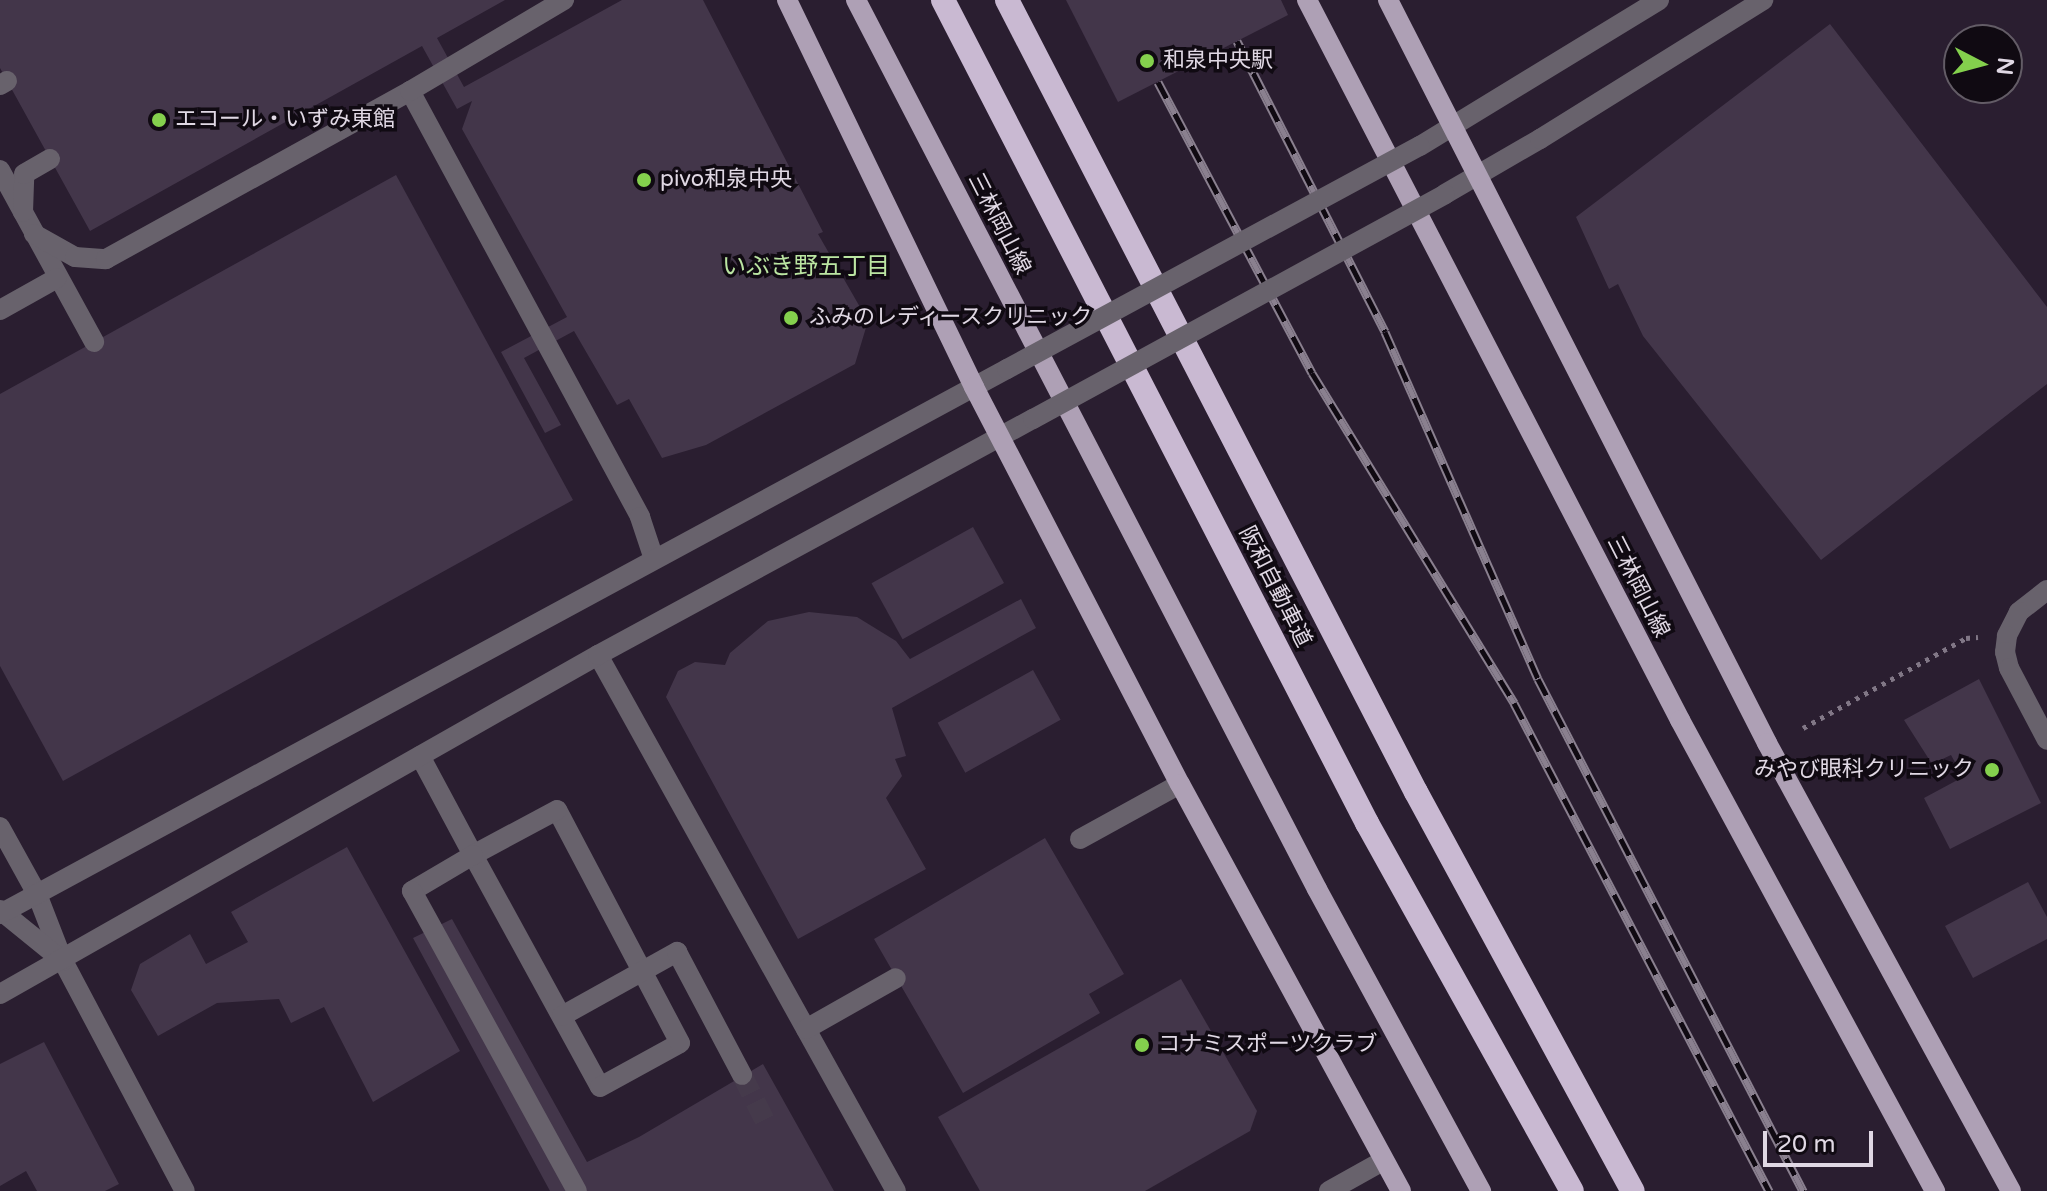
<!DOCTYPE html>
<html>
<head>
<meta charset="utf-8">
<style>
	body { margin:0 }
	#map { position:relative; width:2047px; height:1191px; overflow:hidden; background:#2a1e30; font-family:"Varela Round","Noto Sans JP",sans-serif }
	div>[style] { position:absolute }
	.building>* { inset:0; background:#43364a; transform-origin:0 0 }
	.minor-tunnel>* { height:20px; margin-top:-10px; transform-origin:0; background:repeating-linear-gradient(90deg,#453a4b 0 20px,transparent 0 30px) }
	.path>* { height:5px; margin-top:-2.5px; transform-origin:0; background:repeating-linear-gradient(90deg,#817786 0 4px,transparent 0 10px) }
	.minor>* { height:20px; margin:-10px; padding:0 10px; transform-origin:10px; border-radius:10px; background:#68626c }
	.major>* { height:20px; margin:-10px; padding:0 10px; transform-origin:10px; border-radius:10px; background:#aea0b5 }
	.highway>* { height:24px; margin:-12px; padding:0 12px; transform-origin:12px; border-radius:12px; background:#c9b9d2 }
	.rail>* { height:9px; margin-top:-4.5px; transform-origin:0; background:repeating-linear-gradient(90deg,#100a12 0 18px,#8a808f 0 36px); box-sizing:border-box; border-block:2px solid #8a808f }
	.minor-bridge>* { height:20px; margin:-10px; padding:0 10px; transform-origin:10px; border-radius:10px; background:#68626c }
	.dots>* { width:22px; height:22px; translate:-50% -50%; box-sizing:border-box; border:4px solid #100a12; border-radius:50% }
	span { translate:-50% -50%; white-space:nowrap; text-align:center; line-height:1.15; -webkit-text-stroke:7px #100a12; paint-order:stroke }
	.poi-label { font-size:22px; color:#e0d8e4 }
	.left { translate:0 -50%; text-align:left }
	.right { translate:-100% -50%; text-align:right }
	.street-label { font-size:22px; color:#e0d8e4 }
	.neighbourhood-label { font-size:24px; color:#bbe5a2 }
	.north { position:absolute; left:1943px; top:24px; width:80px; height:80px; box-sizing:border-box; background:#100a12; border:2px solid #635c66; border-radius:50%; rotate:96deg; font-size:22px; font-weight:700; line-height:32px; text-align:center; color:#e0d8e4 }
	.north::after { content:''; display:block; margin:auto; width:28px; height:36px; background:#84d04d; clip-path:polygon(50% 0,100% 100%,50% 72%,0 100%) }
	.scale { position:absolute; left:1763px; top:1131px; width:110px; height:36px; box-sizing:border-box; border:4px solid #e0d8e4; border-top:0; padding-left:10px; font-size:24px; line-height:28px; white-space:nowrap; color:#e0d8e4; -webkit-text-stroke:6px #100a12; paint-order:stroke }
</style>
</head>
<body>
<div id="map">
	<div class="building">
		<div style="clip-path:polygon(0 0,505px 0,437px 38px,464px 87px,622px 0,703px 0,823px 232px,818px 234px,868px 321px,855px 364px,706px 445px,662px 458px,629px 399px,617px 405px,574px 331px,524px 358px,561px 425px,545px 433px,501px 352px,567px 317px,462px 129px,472px 101px,457px 109px,422px 46px,90px 231px,0 68px)"></div>
		<div style="clip-path:polygon(1066px 0,1281px 0,1288px 15px,1118px 102px)"></div>
		<div style="clip-path:polygon(1830px 24px,2047px 307px,2047px 384px,1821px 560px,1643px 336px,1618px 284px,1609px 289px,1576px 217px)"></div>
		<div style="clip-path:polygon(396px 175px,573px 500px,63px 781px,0 666px,0 394px)"></div>
		<div style="left:973px;top:527px;width:64px;height:116px;rotate:61deg"></div>
		<div style="clip-path:polygon(1021px 599px,1036px 628px,892px 708px,906px 756px,895px 759px,902px 776px,886px 798px,926px 869px,798px 939px,666px 697px,678px 671px,695px 662px,725px 665px,730px 653px,768px 621px,809px 612px,857px 617px,896px 641px,910px 659px)"></div>
		<div style="left:1033px;top:670px;width:57px;height:109px;rotate:61deg"></div>
		<div style="clip-path:polygon(1979px 679px,2041px 803px,1950px 849px,1924px 798px,1963px 777px,1951px 755px,1932px 764px,1904px 720px)"></div>
		<div style="clip-path:polygon(1045px 838px,1124px 974px,1089px 994px,1100px 1013px,963px 1093px,874px 939px)"></div>
		<div style="clip-path:polygon(347px 847px,460px 1051px,373px 1102px,324px 1007px,291px 1023px,279px 999px,217px 1003px,158px 1036px,131px 990px,140px 964px,190px 934px,206px 964px,248px 942px,231px 912px)"></div>
		<div style="clip-path:polygon(2028px 882px,2047px 917px,2047px 939px,1973px 978px,1945px 926px)"></div>
		<div style="clip-path:polygon(452px 919px,587px 1162px,639px 1137px,763px 1064px,834px 1191px,550px 1191px,413px 938px)"></div>
		<div style="clip-path:polygon(1181px 979px,1257px 1111px,1250px 1131px,1145px 1191px,980px 1191px,938px 1117px)"></div>
		<div style="clip-path:polygon(44px 1042px,119px 1184px,105px 1191px,37px 1191px,26px 1171px,0 1186px,0 1064px)"></div>
	</div>
	<div class="minor-tunnel">
		<div style="left:742px;top:1075px;width:54px;rotate:63.4deg"></div>
	</div>
	<div class="path">
		<div style="left:1803px;top:728px;width:186px;rotate:-28.9deg"></div>
		<div style="left:1966px;top:638px;width:12px;rotate:-5deg"></div>
	</div>
	<div class="minor">
		<div style="left:0;top:85px;width:8px;rotate:-30deg"></div>
		<div style="left:410px;top:91px;width:484px;rotate:61.6deg"></div>
		<div style="left:640px;top:517px;width:44px;rotate:71.6deg"></div>
		<div style="left:1420px;top:146px;width:280px;rotate:-31.4deg"></div>
		<div style="left:0;top:170px;width:196px;rotate:61.3deg"></div>
		<div style="left:1445px;top:194px;width:110px;rotate:-30.1deg"></div>
		<div style="left:1540px;top:139px;width:263px;rotate:-31.9deg"></div>
		<div style="left:23px;top:212px;width:38px;rotate:-88deg"></div>
		<div style="left:24px;top:174px;width:30px;rotate:-30deg"></div>
		<div style="left:34px;top:234px;width:47px;rotate:29.3deg"></div>
		<div style="left:75px;top:257px;width:31px;rotate:4deg"></div>
		<div style="left:106px;top:259px;width:347px;rotate:-28.9deg"></div>
		<div style="left:410px;top:91px;width:179px;rotate:-30.6deg"></div>
		<div style="left:0;top:310px;width:65px;rotate:-29.3deg"></div>
		<div style="left:2047px;top:590px;width:36px;rotate:142deg"></div>
		<div style="left:2019px;top:612px;width:27px;rotate:117deg"></div>
		<div style="left:2007px;top:636px;width:16px;rotate:97deg"></div>
		<div style="left:2005px;top:652px;width:16px;rotate:76deg"></div>
		<div style="left:2009px;top:668px;width:81px;rotate:62.2deg"></div>
		<div style="left:598px;top:655px;width:613px;rotate:60.93deg"></div>
		<div style="left:420px;top:756px;width:112px;rotate:61.8deg"></div>
		<div style="left:473px;top:855px;width:264px;rotate:61.3deg"></div>
		<div style="left:600px;top:1087px;width:91px;rotate:-28.8deg"></div>
		<div style="left:680px;top:1043px;width:263px;rotate:-117.8deg"></div>
		<div style="left:557px;top:810px;width:95px;rotate:151.8deg"></div>
		<div style="left:473px;top:855px;width:71px;rotate:149.5deg"></div>
		<div style="left:412px;top:891px;width:342px;rotate:61.2deg"></div>
		<div style="left:0;top:827px;width:77px;rotate:61.1deg"></div>
		<div style="left:37px;top:894px;width:72px;rotate:68.8deg"></div>
		<div style="left:63px;top:961px;width:260px;rotate:62.1deg"></div>
		<div style="left:1080px;top:839px;width:114px;rotate:-28.8deg"></div>
		<div style="left:0;top:910px;width:81px;rotate:39deg"></div>
		<div style="left:0;top:914px;width:1145px;rotate:-28.42deg"></div>
		<div style="left:0;top:994px;width:687px;rotate:-29.55deg"></div>
		<div style="left:598px;top:655px;width:495px;rotate:-28.5deg"></div>
		<div style="left:562px;top:1016px;width:132px;rotate:-29.1deg"></div>
		<div style="left:677px;top:952px;width:139px;rotate:62.1deg"></div>
		<div style="left:806px;top:1029px;width:103px;rotate:-29.5deg"></div>
		<div style="left:1329px;top:1191px;width:62px;rotate:-29.1deg"></div>
	</div>
	<div class="major">
		<div style="left:787px;top:0;width:430px;rotate:64.2deg"></div>
		<div style="left:974px;top:387px;width:447px;rotate:62.6deg"></div>
		<div style="left:1180px;top:784px;width:463px;rotate:61.5deg"></div>
		<div style="left:856px;top:0;width:1001px;rotate:62.59deg"></div>
		<div style="left:1317px;top:889px;width:344px;rotate:61.5deg"></div>
		<div style="left:1307px;top:0;width:811px;rotate:62.61deg"></div>
		<div style="left:1680px;top:720px;width:536px;rotate:61.57deg"></div>
		<div style="left:1388px;top:0;width:834px;rotate:62.97deg"></div>
		<div style="left:1767px;top:743px;width:510px;rotate:61.43deg"></div>
	</div>
	<div class="highway">
		<div style="left:943px;top:0;width:926px;rotate:62.74deg"></div>
		<div style="left:1367px;top:823px;width:421px;rotate:60.9deg"></div>
		<div style="left:1007px;top:0;width:891px;rotate:62.69deg"></div>
		<div style="left:1416px;top:792px;width:454px;rotate:61.5deg"></div>
	</div>
	<div class="rail">
		<div style="left:1237px;top:41px;width:326px;rotate:63deg"></div>
		<div style="left:1385px;top:332px;width:379px;rotate:66.2deg"></div>
		<div style="left:1538px;top:679px;width:577px;rotate:62.63deg"></div>
		<div style="left:1158px;top:82px;width:329px;rotate:62.1deg"></div>
		<div style="left:1312px;top:373px;width:387px;rotate:58.5deg"></div>
		<div style="left:1514px;top:703px;width:551px;rotate:62.41deg"></div>
	</div>
	<div class="minor-bridge">
		<div style="left:1007px;top:369px;width:469px;rotate:-28.4deg"></div>
		<div style="left:1033px;top:419px;width:469px;rotate:-28.6deg"></div>
	</div>
	<div class="dots">
		<div style="left:1147px;top:61px;background:#84d04d"></div>
		<div style="left:159px;top:120px;background:#84d04d"></div>
		<div style="left:644px;top:180px;background:#84d04d"></div>
		<div style="left:791px;top:318px;background:#84d04d"></div>
		<div style="left:1992px;top:770px;background:#84d04d"></div>
		<div style="left:1142px;top:1045px;background:#84d04d"></div>
	</div>
	<div class="poi-label">
		<span class="left" style="left:1163px;top:61px">和泉中央駅</span>
		<span class="left" style="left:175px;top:120px">エコール・いずみ東館</span>
		<span class="left" style="left:660px;top:180px">pivo和泉中央</span>
		<span class="left" style="left:809px;top:318px">ふみのレディースクリニック</span>
		<span class="right" style="left:1974px;top:770px">みやび眼科クリニック</span>
		<span class="left" style="left:1158px;top:1045px">コナミスポーツクラブ</span>
	</div>
	<div class="street-label">
		<span style="left:999px;top:224px;rotate:63deg">三林岡山線</span>
		<span style="left:1275px;top:587px;rotate:63deg">阪和自動車道</span>
		<span style="left:1638px;top:587px;rotate:63deg">三林岡山線</span>
	</div>
	<div class="neighbourhood-label">
		<span style="left:806px;top:267px">いぶき野五丁目</span>
	</div>
	<div class="north">N</div>
	<div class="scale">20 m</div>
</div>
</body>
</html>
